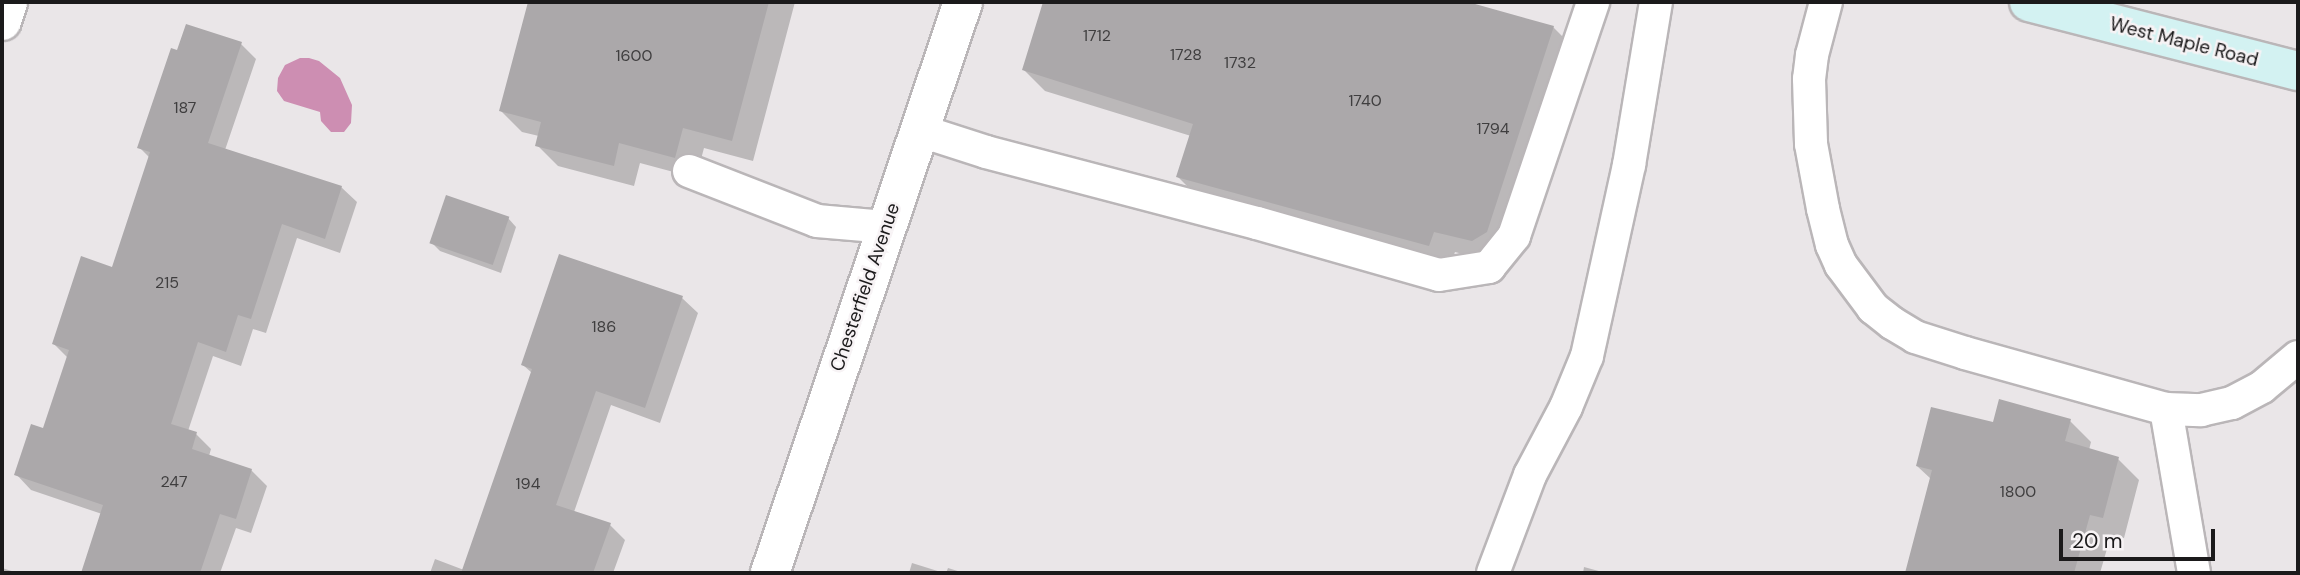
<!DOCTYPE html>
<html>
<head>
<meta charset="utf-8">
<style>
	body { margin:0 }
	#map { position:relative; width:2300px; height:575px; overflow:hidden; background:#eae6e8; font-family:"DM Sans",sans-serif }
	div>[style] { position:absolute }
	.water>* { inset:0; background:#cd8eb2 }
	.shadow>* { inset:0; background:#0003 }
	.building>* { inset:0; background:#aba8aa; transform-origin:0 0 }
	.roads { filter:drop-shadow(2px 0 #bab6b8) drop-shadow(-2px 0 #bab6b8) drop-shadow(0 2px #bab6b8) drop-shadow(0 -2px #bab6b8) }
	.service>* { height:32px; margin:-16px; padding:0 16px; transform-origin:16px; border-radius:16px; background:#fff }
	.minor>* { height:38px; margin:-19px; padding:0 19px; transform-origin:19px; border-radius:19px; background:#fff }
	.secondary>* { height:38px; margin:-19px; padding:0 19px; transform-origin:19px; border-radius:19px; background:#d3f2f2 }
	span { translate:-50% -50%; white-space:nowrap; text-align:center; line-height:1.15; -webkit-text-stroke:5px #f7f3f5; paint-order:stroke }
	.number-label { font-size:16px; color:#3f3e3f }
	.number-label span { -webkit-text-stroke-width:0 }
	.street-label { font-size:19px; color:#1b1a1b }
	.frame { position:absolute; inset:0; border:4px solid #1b1a1b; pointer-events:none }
	.scale { position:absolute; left:2059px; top:529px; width:156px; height:32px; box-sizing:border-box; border:4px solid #1b1a1b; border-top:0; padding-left:9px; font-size:21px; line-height:24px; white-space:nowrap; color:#1b1a1b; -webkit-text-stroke:5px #f7f3f5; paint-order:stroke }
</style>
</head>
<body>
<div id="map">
	<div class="water">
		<div style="clip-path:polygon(309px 58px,319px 61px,340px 78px,352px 105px,351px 123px,344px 132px,331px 132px,321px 121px,320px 112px,284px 101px,277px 91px,278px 78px,285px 65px,300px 58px)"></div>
	</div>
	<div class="shadow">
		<div style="clip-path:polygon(529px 2px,795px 2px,753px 161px,704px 148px,696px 178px,640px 163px,634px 186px,558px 166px,537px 145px,539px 136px,522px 132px,501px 111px)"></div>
		<div style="clip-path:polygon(1045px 2px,1458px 2px,1553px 27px,1574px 48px,1494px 262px,1455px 252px,1450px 266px,1199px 198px,1178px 177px,1191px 136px,1045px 91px,1024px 70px)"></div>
		<div style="clip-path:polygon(241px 44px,256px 59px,225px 150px,341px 187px,357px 202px,340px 253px,297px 238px,266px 333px,253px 329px,241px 366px,213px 356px,188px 431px,196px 434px,211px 449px,209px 456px,251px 470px,267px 486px,251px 533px,236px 528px,220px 573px,83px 573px,102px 514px,31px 490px,16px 474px,44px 430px,68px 358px,54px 344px,113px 269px,150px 158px,139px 147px,178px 52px)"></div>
		<div style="clip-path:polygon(508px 218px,516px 227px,501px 273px,440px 251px,432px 243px)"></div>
		<div style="clip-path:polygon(560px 256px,682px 298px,698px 313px,660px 423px,611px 405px,574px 512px,610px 525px,625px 540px,613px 573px,430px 573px,435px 559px,464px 570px,532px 373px,523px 365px)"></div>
		<div style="clip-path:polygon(2070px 421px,2091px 442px,2089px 450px,2118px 459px,2139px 480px,2124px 538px,2111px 535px,2100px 573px,1907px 573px,1931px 479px,1917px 466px,1994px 425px)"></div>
		<div style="clip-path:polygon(912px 563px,944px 573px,909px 573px)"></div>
		<div style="clip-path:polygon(1584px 567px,1606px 573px,1583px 573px)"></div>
		<div style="clip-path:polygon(2px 568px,18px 573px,2px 573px)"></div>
		<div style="clip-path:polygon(948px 568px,964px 573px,946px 573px)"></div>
	</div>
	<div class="building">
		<div style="clip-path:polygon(528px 2px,769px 2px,732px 141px,683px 128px,675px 158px,619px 143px,614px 166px,535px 146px,541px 122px,499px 111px)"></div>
		<div style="clip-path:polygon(1043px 2px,1468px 2px,1554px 26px,1487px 232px,1472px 241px,1434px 232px,1429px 246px,1176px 177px,1193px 124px,1022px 70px)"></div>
		<div style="clip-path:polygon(186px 24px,242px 42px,208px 143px,342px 186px,325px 239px,282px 224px,251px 319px,238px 315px,226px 352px,198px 342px,171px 424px,197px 432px,192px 449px,252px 469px,236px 519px,220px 514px,200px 573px,81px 573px,103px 505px,14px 475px,31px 424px,43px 428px,69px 350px,52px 344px,81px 256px,112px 267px,150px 152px,137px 148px,171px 48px,177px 50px)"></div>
		<div style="left:446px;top:195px;width:67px;height:51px;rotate:19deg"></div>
		<div style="clip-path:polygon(559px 254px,683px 296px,645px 408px,596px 391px,556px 505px,611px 523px,593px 573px,461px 573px,532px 369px,521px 365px)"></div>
		<div style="clip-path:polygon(1999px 399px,2071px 419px,2065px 441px,2119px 457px,2103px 518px,2090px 515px,2074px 573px,1905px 573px,1932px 470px,1916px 466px,1931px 407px,1993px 422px)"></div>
	</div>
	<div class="roads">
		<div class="service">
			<div style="left:1826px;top:2px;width:55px;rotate:104.8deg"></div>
			<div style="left:1812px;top:55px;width:24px;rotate:97deg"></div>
			<div style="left:1809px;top:79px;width:65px;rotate:88.2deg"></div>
			<div style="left:1811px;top:144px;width:66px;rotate:79.5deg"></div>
			<div style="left:1823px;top:209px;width:37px;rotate:76deg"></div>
			<div style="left:1832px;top:245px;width:22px;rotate:66deg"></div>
			<div style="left:1841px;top:265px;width:54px;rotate:53.3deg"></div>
			<div style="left:1873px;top:308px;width:24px;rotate:38deg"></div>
			<div style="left:1892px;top:323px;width:27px;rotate:31deg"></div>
			<div style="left:1915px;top:337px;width:52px;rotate:17.7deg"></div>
			<div style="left:1965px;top:353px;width:209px;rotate:15.6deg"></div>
			<div style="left:2166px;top:409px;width:35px;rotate:2deg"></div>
			<div style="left:2201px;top:410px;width:32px;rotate:-13deg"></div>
			<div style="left:2232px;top:403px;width:34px;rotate:-28deg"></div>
			<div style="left:2262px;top:387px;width:47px;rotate:-39.8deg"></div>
			<div style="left:918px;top:130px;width:71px;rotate:17.9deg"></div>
			<div style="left:986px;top:152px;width:280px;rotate:14.7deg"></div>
			<div style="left:1257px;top:223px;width:189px;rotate:15.9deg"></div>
			<div style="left:1439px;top:275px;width:51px;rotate:-9.1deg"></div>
			<div style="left:1489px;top:267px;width:40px;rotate:-51deg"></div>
			<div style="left:1514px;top:236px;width:247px;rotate:-71.3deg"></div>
			<div style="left:689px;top:171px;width:137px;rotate:21.3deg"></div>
			<div style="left:817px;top:221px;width:68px;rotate:5deg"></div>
			<div style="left:2166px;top:409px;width:166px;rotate:80.3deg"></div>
			<div style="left:1493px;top:573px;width:105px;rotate:-69.3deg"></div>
			<div style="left:1530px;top:475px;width:77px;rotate:-62.1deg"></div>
			<div style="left:1566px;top:407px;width:55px;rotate:-67.6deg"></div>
			<div style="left:1587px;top:356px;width:196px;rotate:-77.6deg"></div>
			<div style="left:1629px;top:165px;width:165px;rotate:-80.6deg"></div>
		</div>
		<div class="minor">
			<div style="left:2px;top:21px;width:20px;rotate:-72deg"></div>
			<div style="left:770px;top:573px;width:603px;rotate:-71.32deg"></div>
		</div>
		<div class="secondary">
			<div style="left:2029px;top:2px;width:278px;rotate:14.4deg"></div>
		</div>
	</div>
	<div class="number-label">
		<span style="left:1097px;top:36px">1712</span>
		<span style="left:1186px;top:55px">1728</span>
		<span style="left:634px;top:56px">1600</span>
		<span style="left:1240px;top:63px">1732</span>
		<span style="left:1365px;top:101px">1740</span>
		<span style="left:185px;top:108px">187</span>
		<span style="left:1493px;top:129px">1794</span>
		<span style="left:167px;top:283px">215</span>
		<span style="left:604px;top:327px">186</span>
		<span style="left:174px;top:482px">247</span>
		<span style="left:528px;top:484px">194</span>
		<span style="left:2018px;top:492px">1800</span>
	</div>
	<div class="street-label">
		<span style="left:2184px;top:42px;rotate:14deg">West Maple Road</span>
		<span style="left:865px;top:287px;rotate:-71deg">Chesterfield Avenue</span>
	</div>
	<div class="frame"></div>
	<div class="scale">20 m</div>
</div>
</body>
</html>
